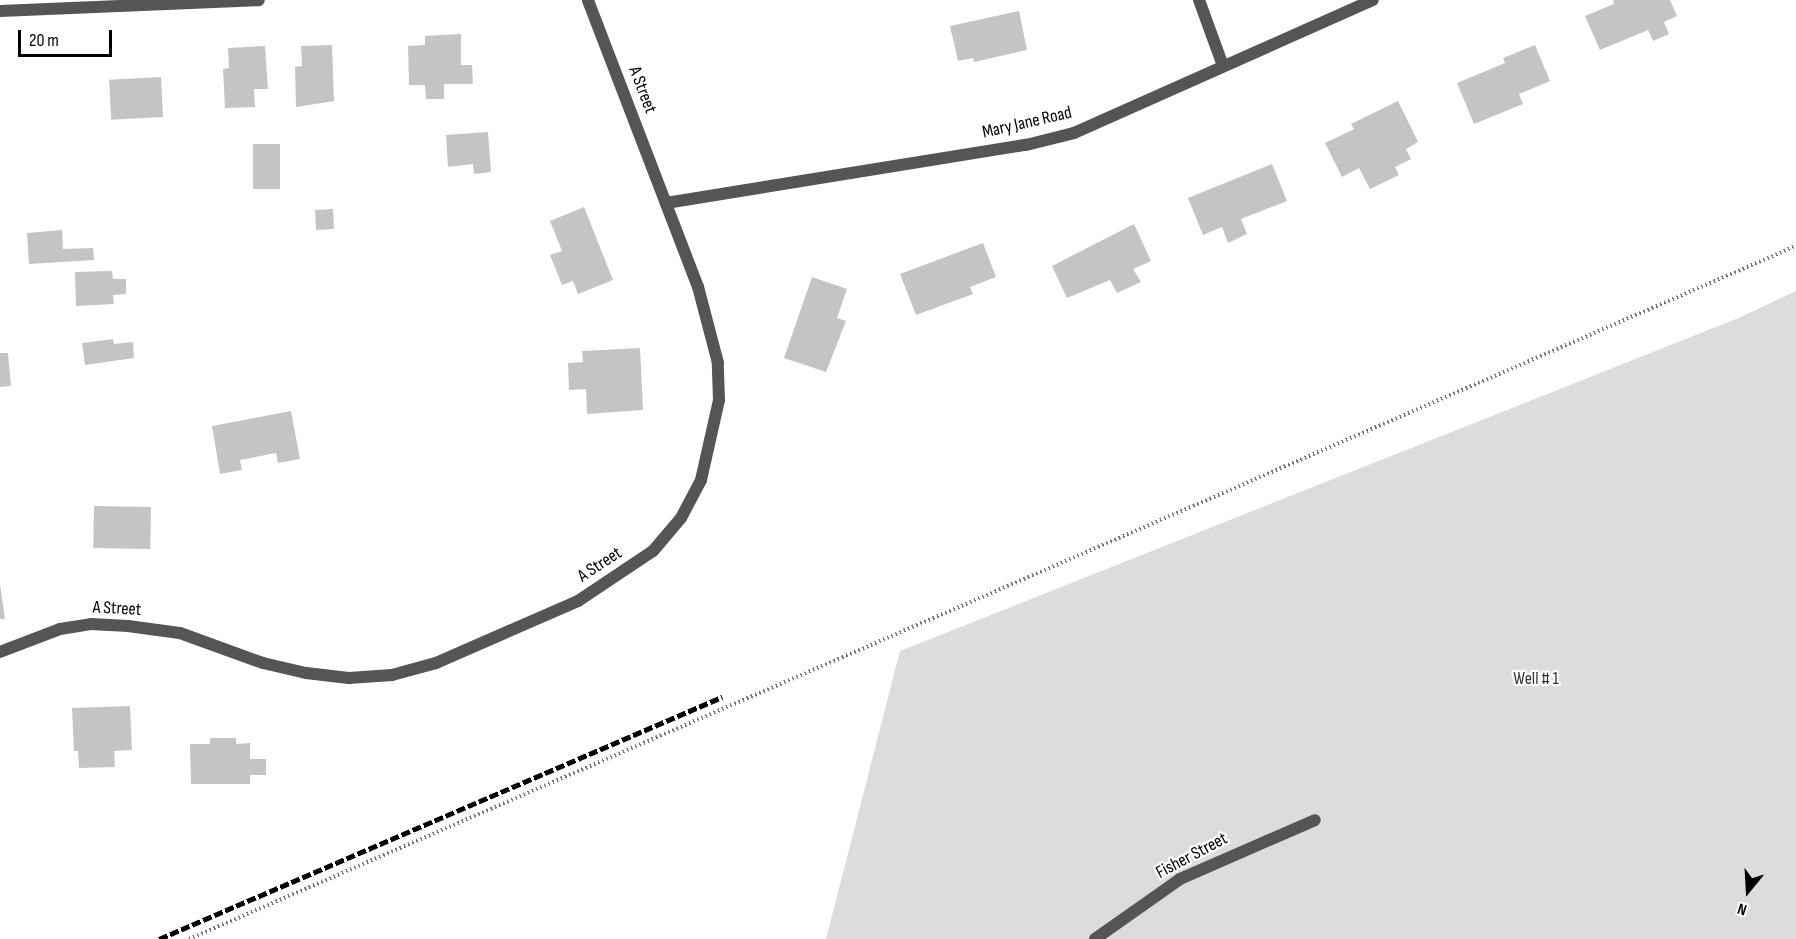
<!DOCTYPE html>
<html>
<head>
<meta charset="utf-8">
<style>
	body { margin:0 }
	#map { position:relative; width:1796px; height:939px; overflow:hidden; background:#fff; font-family:"Sofia Sans Condensed",sans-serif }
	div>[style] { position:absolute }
	.green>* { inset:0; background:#dcdcdc }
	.building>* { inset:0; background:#c4c4c4; transform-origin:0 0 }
	.path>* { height:4px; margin-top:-2px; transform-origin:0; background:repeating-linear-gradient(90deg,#777 0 1.5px,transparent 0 4.5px) }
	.minor>* { height:12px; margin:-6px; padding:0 6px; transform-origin:6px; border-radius:6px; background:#555 }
	.rail>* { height:4.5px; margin-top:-2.25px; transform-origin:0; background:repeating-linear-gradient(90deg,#000 0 9px,transparent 0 12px) }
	span { translate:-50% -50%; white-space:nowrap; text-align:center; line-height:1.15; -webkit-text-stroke:4.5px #fff; paint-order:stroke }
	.street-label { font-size:18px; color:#000 }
	.park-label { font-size:18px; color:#333 }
	.north { position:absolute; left:1718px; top:861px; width:60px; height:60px; -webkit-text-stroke:4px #fff; paint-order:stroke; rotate:198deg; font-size:16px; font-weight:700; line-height:24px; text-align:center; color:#000 }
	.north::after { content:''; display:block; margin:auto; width:21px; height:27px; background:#000; clip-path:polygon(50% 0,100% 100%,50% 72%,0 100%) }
	.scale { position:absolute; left:18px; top:30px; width:94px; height:27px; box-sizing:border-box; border:3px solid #000; border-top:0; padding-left:8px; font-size:18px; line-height:21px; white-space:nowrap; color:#000; -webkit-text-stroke:4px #fff; paint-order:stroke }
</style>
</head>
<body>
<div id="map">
	<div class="green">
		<div style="clip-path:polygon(1796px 291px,1796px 939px,826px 939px,900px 651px,1741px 317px)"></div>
	</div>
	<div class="building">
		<div style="clip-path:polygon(1613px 0,1670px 0,1677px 16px,1664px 22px,1669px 34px,1653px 41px,1648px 30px,1600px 50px,1585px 16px,1614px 4px)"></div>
		<div style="clip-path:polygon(1019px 11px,1027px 50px,974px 62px,973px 58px,958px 61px,950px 26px)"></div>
		<div style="clip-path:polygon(461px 34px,461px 65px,472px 65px,473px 84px,444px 84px,444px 99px,426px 99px,425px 85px,409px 85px,408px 46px,425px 45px,425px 36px)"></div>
		<div style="clip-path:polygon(332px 45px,334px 101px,296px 107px,295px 67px,302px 66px,301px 46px)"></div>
		<div style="clip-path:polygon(1535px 45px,1550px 81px,1519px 94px,1523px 104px,1474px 124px,1457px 83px,1505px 63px,1503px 58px)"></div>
		<div style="clip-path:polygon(265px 46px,268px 89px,254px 89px,255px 107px,225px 108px,223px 69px,229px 68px,228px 48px)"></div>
		<div style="left:161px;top:77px;width:40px;height:52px;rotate:87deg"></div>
		<div style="clip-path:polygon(1398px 101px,1418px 142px,1406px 149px,1411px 159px,1395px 167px,1399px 175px,1370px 189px,1359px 168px,1342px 177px,1325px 143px,1354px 129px,1351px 124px)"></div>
		<div style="clip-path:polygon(488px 132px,491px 172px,474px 174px,473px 164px,448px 167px,446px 135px)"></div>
		<div style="left:253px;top:144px;width:27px;height:45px"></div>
		<div style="clip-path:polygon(1272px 164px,1287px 201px,1241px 219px,1247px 234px,1228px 243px,1222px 227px,1203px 235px,1188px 198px)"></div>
		<div style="clip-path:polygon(584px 207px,613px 280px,578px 294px,573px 281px,562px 285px,550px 255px,562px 251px,550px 221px)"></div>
		<div style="left:333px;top:209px;width:20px;height:18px;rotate:87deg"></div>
		<div style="clip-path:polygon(1134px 224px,1151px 261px,1133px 269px,1141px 282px,1117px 293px,1110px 280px,1067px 298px,1052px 266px)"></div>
		<div style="clip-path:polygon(62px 230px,63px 249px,93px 248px,94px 260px,29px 264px,27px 233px)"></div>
		<div style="clip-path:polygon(983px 243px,996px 277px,970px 287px,973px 294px,916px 315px,900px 274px)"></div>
		<div style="clip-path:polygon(112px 271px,113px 279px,126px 279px,126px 294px,113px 295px,114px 304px,76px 306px,75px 272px)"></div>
		<div style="clip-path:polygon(812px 277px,847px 289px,837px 318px,846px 321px,826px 372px,784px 358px)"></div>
		<div style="clip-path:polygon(113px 339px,114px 344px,133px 342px,134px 358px,85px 365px,82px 343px)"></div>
		<div style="clip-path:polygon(640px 348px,643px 410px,587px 414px,586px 389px,569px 390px,568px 363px,583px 362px,582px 351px)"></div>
		<div style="clip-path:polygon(0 353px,8px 353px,11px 386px,0 387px)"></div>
		<div style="clip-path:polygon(291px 411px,300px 459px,278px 463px,276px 453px,240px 460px,242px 470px,220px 474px,212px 426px)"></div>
		<div style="left:94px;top:506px;width:57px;height:42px;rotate:1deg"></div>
		<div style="clip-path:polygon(0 584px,5px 619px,0 619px)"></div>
		<div style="clip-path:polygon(130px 706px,132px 750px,114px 751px,115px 767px,79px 768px,78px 751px,74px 751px,72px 708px)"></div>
		<div style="clip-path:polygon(210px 738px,236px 738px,236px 744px,250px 743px,250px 759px,266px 759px,266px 775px,250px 775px,250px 784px,191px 784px,190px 744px,210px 744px)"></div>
	</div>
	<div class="path">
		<div style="left:189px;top:939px;width:1750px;rotate:-23.33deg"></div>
	</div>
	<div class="minor">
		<div style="left:1199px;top:0;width:70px;rotate:70deg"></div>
		<div style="left:0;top:11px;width:259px;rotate:-2.4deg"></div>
		<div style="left:666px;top:203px;width:365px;rotate:-9.2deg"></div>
		<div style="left:1026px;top:145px;width:49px;rotate:-14deg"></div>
		<div style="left:1074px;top:133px;width:327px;rotate:-24deg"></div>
		<div style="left:0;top:652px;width:64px;rotate:-21deg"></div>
		<div style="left:60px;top:629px;width:31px;rotate:-9deg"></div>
		<div style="left:91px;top:624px;width:37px;rotate:3deg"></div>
		<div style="left:128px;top:626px;width:52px;rotate:7.7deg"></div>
		<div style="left:180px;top:633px;width:88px;rotate:19.9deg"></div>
		<div style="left:263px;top:663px;width:44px;rotate:13.1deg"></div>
		<div style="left:306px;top:673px;width:43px;rotate:6.6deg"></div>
		<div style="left:349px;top:678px;width:43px;rotate:-4deg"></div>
		<div style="left:392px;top:675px;width:46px;rotate:-15.3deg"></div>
		<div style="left:436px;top:663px;width:155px;rotate:-23.6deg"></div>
		<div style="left:578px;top:601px;width:90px;rotate:-33.7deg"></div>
		<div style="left:653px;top:551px;width:43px;rotate:-49.7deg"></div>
		<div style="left:681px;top:518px;width:43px;rotate:-62.2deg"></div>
		<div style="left:701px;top:480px;width:82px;rotate:-77.3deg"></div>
		<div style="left:719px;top:400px;width:37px;rotate:-92deg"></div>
		<div style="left:718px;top:363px;width:79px;rotate:-104.7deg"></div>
		<div style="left:698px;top:287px;width:307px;rotate:-111deg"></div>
		<div style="left:1095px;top:939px;width:104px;rotate:-35.2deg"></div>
		<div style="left:1180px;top:879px;width:147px;rotate:-23.6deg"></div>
	</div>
	<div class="rail">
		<div style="left:159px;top:939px;width:613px;rotate:-23.26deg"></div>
	</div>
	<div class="street-label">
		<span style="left:642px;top:90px;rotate:69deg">A Street</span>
		<span style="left:1027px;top:123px;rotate:-13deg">Mary Jane Road</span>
		<span style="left:600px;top:565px;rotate:-33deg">A Street</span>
		<span style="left:117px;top:609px;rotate:3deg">A Street</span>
		<span style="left:1192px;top:856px;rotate:-28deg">Fisher Street</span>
	</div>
	<div class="park-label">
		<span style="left:1536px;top:679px">Well # 1</span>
	</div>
	<div class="north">N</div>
	<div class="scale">20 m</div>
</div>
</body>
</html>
